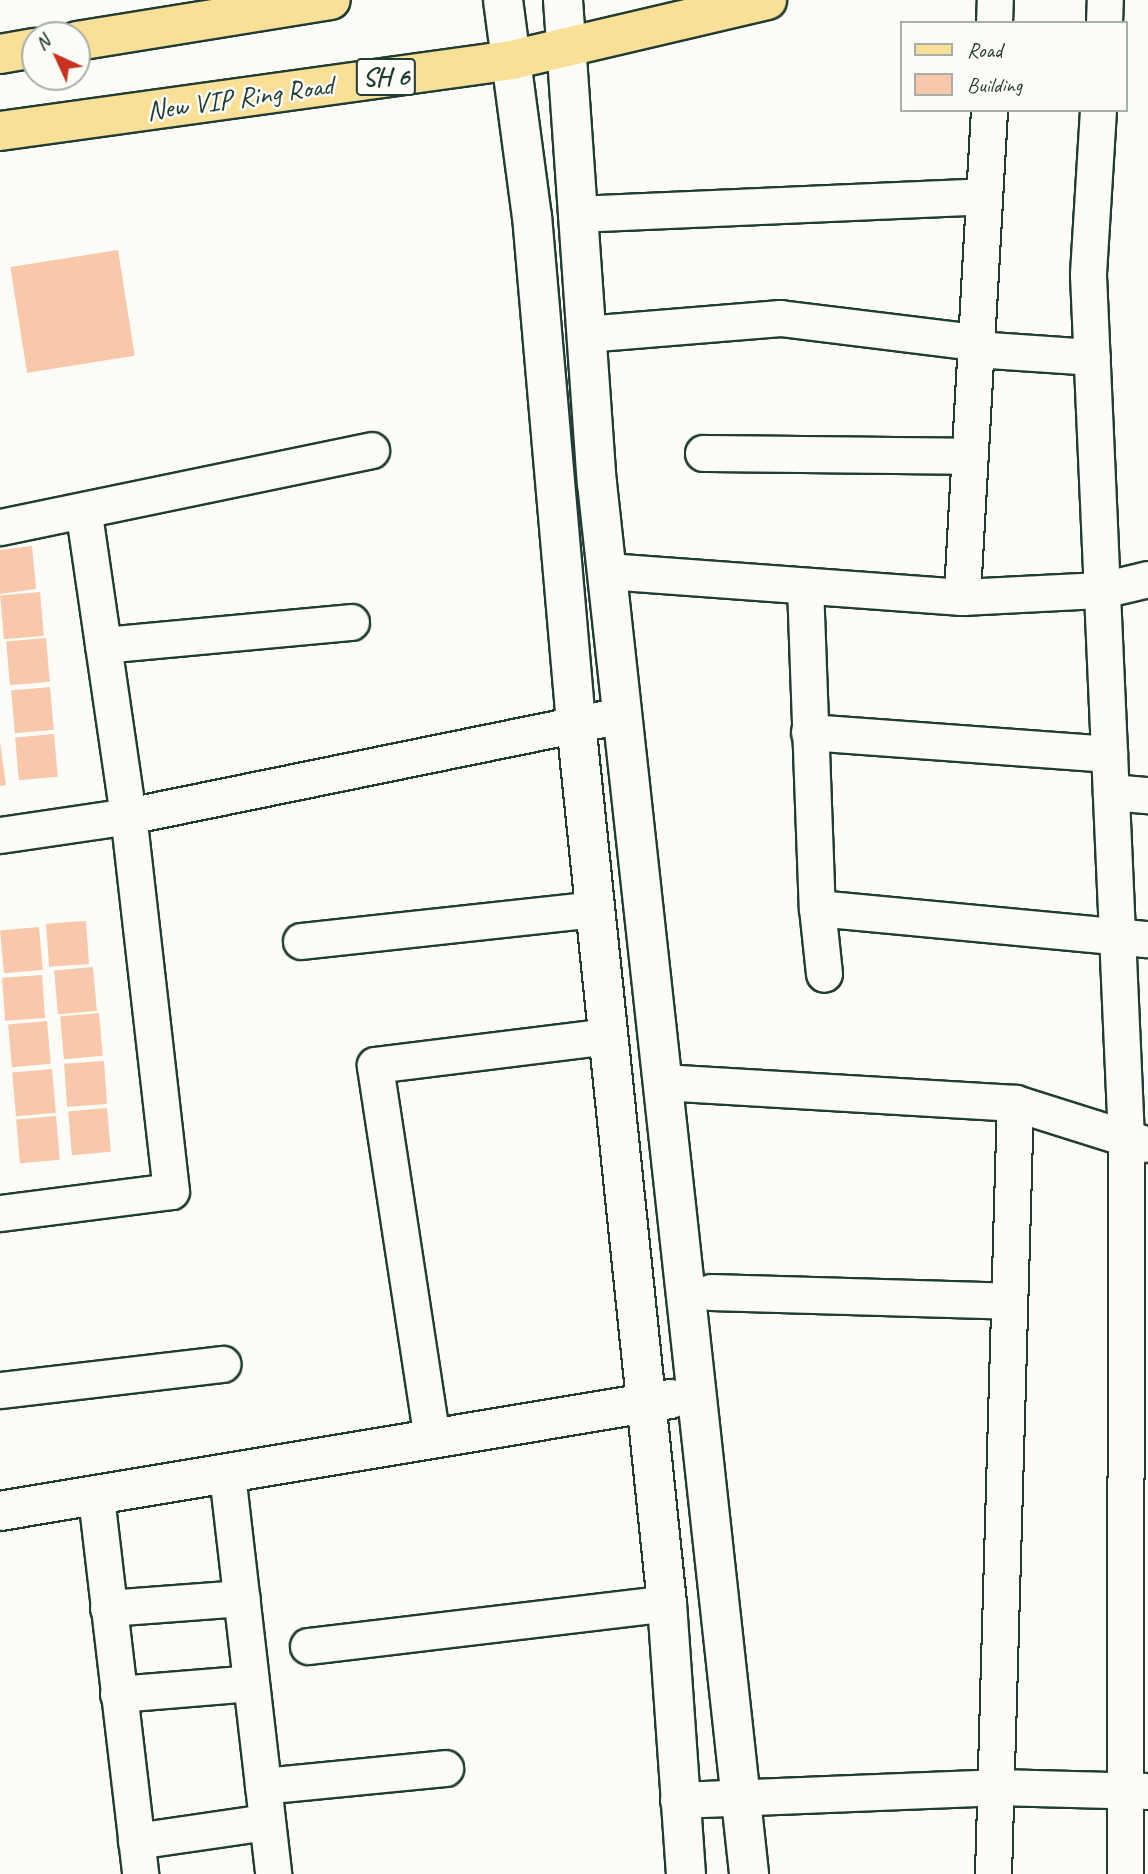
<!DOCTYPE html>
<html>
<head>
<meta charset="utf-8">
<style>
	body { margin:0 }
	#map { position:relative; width:1148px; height:1874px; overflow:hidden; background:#fdfcf7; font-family:Caveat,sans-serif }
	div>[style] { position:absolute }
	.building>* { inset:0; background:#f9c7a9; transform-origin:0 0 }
	.roads { filter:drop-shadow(2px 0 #1f3d34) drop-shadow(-2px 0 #1f3d34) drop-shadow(0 2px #1f3d34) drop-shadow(0 -2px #1f3d34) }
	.minor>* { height:35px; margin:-17.5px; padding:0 17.5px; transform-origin:17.5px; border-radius:17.5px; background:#fdfcf7 }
	.tertiary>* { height:38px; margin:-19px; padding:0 19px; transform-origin:19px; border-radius:19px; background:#fdfcf7 }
	.primary>* { height:38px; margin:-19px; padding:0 19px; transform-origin:19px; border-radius:19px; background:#fadf96 }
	span { translate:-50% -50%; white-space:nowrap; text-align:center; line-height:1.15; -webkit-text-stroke:5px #fdfcf7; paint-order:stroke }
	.shield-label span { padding:2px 5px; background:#fdfcf7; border:2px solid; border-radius:5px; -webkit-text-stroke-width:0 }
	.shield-label { font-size:26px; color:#1f3d34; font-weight:700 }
	.street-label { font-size:28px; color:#1f3d34 }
	.legend { position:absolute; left:900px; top:21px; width:228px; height:91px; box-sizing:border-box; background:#fdfcf7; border:2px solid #a4b0a9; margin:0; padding:9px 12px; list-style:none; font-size:21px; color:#1f3d34 }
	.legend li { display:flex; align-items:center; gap:14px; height:35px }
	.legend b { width:35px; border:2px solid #a4b0a9 }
	.north { position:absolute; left:21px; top:21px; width:70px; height:70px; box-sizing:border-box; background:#fdfcf7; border:2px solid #a4b0a9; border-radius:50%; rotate:315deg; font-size:19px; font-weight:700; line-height:28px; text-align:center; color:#1f3d34 }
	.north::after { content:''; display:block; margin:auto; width:24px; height:32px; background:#c8321e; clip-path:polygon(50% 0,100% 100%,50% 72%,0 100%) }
</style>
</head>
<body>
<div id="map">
	<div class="building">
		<div style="left:118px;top:250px;width:107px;height:109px;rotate:81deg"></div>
		<div style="clip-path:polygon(32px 546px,36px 589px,0 594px,0 550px)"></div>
		<div style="left:40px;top:592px;width:44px;height:40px;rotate:85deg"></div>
		<div style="left:46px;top:638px;width:44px;height:40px;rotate:85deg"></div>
		<div style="left:50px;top:687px;width:43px;height:39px;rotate:85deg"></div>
		<div style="left:54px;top:734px;width:43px;height:39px;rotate:85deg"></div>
		<div style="clip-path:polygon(0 742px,6px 785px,0 786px)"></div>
		<div style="left:86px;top:921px;width:43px;height:40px;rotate:86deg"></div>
		<div style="left:39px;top:927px;width:43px;height:39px;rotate:85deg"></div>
		<div style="left:93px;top:967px;width:44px;height:39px;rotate:85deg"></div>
		<div style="left:42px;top:975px;width:43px;height:40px;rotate:86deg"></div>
		<div style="left:99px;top:1013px;width:43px;height:39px;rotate:85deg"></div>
		<div style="left:47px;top:1021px;width:43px;height:39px;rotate:85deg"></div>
		<div style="left:104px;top:1061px;width:43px;height:40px;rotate:86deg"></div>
		<div style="left:52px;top:1069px;width:44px;height:40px;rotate:85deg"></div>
		<div style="left:107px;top:1108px;width:44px;height:39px;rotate:85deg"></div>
		<div style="left:56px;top:1116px;width:44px;height:40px;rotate:85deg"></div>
	</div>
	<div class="roads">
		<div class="minor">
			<div style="left:994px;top:23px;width:23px;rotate:-88deg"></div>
			<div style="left:1104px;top:23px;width:23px;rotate:-88deg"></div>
			<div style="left:989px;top:110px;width:488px;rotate:93.2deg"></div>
			<div style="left:962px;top:597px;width:140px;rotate:-2.9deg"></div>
			<div style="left:1102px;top:590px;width:47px;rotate:-13.4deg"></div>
			<div style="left:1098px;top:110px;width:165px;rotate:93.5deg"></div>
			<div style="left:1088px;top:275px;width:864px;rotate:87.48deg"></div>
			<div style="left:1126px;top:1138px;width:736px;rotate:90.08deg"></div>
			<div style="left:576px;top:214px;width:408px;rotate:-2.5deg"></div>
			<div style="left:585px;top:334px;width:196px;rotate:-4.7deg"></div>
			<div style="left:780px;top:318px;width:197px;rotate:7deg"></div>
			<div style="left:975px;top:349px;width:117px;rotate:3.9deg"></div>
			<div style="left:703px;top:453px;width:267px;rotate:0.6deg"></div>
			<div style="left:0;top:527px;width:379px;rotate:-11.7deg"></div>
			<div style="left:607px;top:571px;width:356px;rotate:4.2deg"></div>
			<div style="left:805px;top:586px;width:322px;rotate:87.9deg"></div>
			<div style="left:817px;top:908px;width:332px;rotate:5.4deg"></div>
			<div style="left:103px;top:645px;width:249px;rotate:-5.3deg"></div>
			<div style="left:809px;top:732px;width:301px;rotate:4.2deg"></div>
			<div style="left:1111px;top:792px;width:37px;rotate:5deg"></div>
			<div style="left:0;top:835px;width:129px;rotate:-8.4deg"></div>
			<div style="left:128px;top:816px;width:504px;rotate:-11.56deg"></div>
			<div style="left:817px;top:908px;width:66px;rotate:83.9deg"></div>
			<div style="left:301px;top:941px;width:296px;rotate:-6.2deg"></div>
			<div style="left:662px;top:1082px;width:354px;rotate:3.4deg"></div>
			<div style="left:1015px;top:1103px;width:136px;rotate:17.5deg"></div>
			<div style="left:0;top:1213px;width:172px;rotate:-7.3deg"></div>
			<div style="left:171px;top:1191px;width:377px;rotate:-96.5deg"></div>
			<div style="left:128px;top:816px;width:304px;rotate:-98.3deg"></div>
			<div style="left:711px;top:1292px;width:298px;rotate:1.7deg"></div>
			<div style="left:0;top:1390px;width:224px;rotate:-6.7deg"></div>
			<div style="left:432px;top:1439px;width:378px;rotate:-98.7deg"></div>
			<div style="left:375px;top:1065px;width:235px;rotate:-7.1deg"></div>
			<div style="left:227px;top:1474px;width:403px;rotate:83.4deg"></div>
			<div style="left:96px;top:1497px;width:380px;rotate:83.3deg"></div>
			<div style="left:108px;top:1608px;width:134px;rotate:-4.3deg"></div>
			<div style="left:308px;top:1646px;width:362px;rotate:-6.8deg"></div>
			<div style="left:118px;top:1694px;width:133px;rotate:-4.7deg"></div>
			<div style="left:263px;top:1786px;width:183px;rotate:-5.6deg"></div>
			<div style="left:678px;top:1800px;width:318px;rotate:-2.3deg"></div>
			<div style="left:996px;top:1787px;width:152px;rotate:1.5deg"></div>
			<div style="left:136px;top:1841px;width:132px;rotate:-8.3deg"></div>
			<div style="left:993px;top:1874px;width:771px;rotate:-88.37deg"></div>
		</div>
		<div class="tertiary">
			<div style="left:503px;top:0;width:218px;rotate:82.4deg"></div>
			<div style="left:532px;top:216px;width:509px;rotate:85.04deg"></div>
			<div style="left:576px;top:723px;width:885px;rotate:84.1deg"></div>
			<div style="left:667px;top:1603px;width:272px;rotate:86deg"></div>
			<div style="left:563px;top:0;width:484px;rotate:86deg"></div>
			<div style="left:597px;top:483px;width:1399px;rotate:83.76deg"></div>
			<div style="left:0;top:1511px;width:680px;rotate:-9.48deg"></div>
		</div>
		<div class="primary">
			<div style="left:77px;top:41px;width:257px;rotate:-9.2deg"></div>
			<div style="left:0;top:54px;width:36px;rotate:-10deg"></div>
			<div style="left:0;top:131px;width:517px;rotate:-7.89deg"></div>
			<div style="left:512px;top:60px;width:262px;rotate:-13.2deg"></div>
		</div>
	</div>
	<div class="shield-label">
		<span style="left:386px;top:77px">SH 6</span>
	</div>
	<div class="street-label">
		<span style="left:240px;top:98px;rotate:-8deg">New VIP Ring Road</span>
	</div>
	<ul class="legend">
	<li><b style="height:9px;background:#fadf96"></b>Road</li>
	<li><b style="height:19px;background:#f9c7a9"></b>Building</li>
	</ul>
	<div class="north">N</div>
</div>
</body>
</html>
